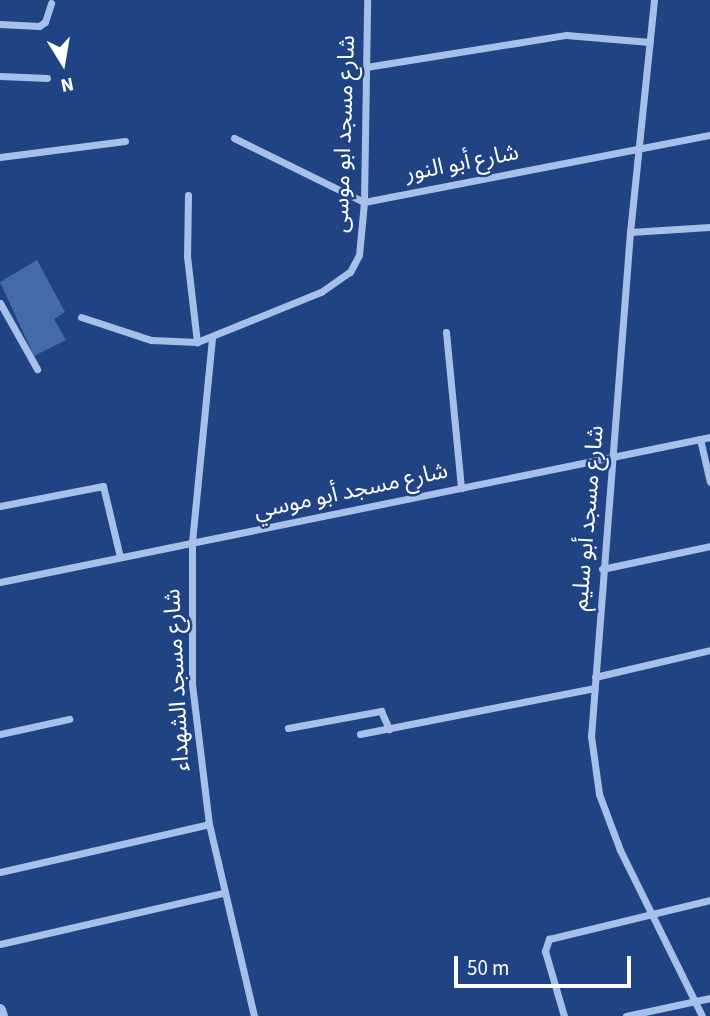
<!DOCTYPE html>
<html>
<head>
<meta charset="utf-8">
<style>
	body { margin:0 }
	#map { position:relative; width:710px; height:1016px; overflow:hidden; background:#204384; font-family:"Source Sans 3","Noto Sans Arabic",sans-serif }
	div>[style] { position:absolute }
	.building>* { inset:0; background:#446aaa }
	.minor>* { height:7px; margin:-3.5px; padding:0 3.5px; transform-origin:3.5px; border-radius:3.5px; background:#a7c0e9 }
	.tertiary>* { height:12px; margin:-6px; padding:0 6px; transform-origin:6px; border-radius:6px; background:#a7c0e9 }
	span { translate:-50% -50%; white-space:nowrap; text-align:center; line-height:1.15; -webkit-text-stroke:5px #204384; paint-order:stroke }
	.street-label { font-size:23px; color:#fff }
	.north { position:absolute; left:28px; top:28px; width:70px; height:70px; -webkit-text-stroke:5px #204384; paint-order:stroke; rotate:169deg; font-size:19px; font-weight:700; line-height:28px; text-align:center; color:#fff }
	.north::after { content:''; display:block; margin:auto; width:24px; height:32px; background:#fff; clip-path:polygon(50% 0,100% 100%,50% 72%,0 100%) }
	.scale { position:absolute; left:454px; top:956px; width:177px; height:32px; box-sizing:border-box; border:4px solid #fff; border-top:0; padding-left:9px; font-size:21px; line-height:24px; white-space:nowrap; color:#fff; -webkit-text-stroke:5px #204384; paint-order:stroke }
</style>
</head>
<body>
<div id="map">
	<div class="building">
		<div style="clip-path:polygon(37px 260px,65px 312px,54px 319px,66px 340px,34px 356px,0 282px)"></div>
	</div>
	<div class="minor">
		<div style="left:654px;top:0;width:233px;rotate:95.9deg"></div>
		<div style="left:630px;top:232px;width:506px;rotate:94.42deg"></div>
		<div style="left:591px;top:736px;width:59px;rotate:82.1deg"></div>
		<div style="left:599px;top:794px;width:60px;rotate:69.4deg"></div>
		<div style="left:620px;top:850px;width:185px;rotate:63.7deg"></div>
		<div style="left:0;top:24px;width:39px;rotate:3deg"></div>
		<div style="left:39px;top:26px;width:7px;rotate:-34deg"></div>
		<div style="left:45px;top:22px;width:20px;rotate:-72deg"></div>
		<div style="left:366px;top:67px;width:203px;rotate:-9.1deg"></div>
		<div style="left:566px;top:35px;width:84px;rotate:4.8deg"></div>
		<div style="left:0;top:76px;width:47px;rotate:2.4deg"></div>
		<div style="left:234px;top:138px;width:145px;rotate:26.2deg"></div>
		<div style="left:364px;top:202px;width:352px;rotate:-11deg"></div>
		<div style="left:0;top:157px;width:126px;rotate:-7.3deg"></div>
		<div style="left:188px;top:195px;width:61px;rotate:90.9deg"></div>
		<div style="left:187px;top:256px;width:87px;rotate:83.4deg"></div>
		<div style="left:630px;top:232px;width:80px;rotate:-3.6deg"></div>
		<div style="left:0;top:303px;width:76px;rotate:60.7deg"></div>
		<div style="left:81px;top:317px;width:74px;rotate:18.2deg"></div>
		<div style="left:151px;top:340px;width:46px;rotate:2.5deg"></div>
		<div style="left:197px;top:342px;width:134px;rotate:-22deg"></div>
		<div style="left:321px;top:292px;width:35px;rotate:-35deg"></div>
		<div style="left:350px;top:272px;width:19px;rotate:-62deg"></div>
		<div style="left:359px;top:255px;width:53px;rotate:-84.6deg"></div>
		<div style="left:364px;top:202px;width:202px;rotate:-89.1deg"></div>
		<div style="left:446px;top:332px;width:157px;rotate:84.5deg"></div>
		<div style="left:212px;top:338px;width:206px;rotate:95.6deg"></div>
		<div style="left:192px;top:543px;width:141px;rotate:90deg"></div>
		<div style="left:192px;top:684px;width:141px;rotate:83.1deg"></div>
		<div style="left:209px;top:824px;width:197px;rotate:76.8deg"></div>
		<div style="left:700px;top:439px;width:44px;rotate:76.9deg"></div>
		<div style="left:0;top:506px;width:105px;rotate:-11deg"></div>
		<div style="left:103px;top:486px;width:73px;rotate:76.5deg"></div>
		<div style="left:602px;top:569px;width:110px;rotate:-12deg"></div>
		<div style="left:0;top:582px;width:725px;rotate:-11.54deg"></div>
		<div style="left:595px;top:677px;width:118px;rotate:-13.2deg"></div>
		<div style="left:288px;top:728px;width:95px;rotate:-10.4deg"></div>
		<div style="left:381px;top:711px;width:20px;rotate:66deg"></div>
		<div style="left:0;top:734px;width:71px;rotate:-12.3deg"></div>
		<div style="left:360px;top:734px;width:239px;rotate:-11.1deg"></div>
		<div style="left:0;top:872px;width:214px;rotate:-12.9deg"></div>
		<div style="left:0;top:944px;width:229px;rotate:-12.9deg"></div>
		<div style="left:564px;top:1016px;width:68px;rotate:-106.3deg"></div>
		<div style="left:545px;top:951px;width:13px;rotate:-72deg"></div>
		<div style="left:549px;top:939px;width:166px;rotate:-13.6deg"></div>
		<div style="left:626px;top:1016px;width:86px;rotate:-12.1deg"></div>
	</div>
	<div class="tertiary">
		<div style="left:0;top:1010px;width:6px;rotate:72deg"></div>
	</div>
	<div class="street-label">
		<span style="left:344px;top:134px;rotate:-88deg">شارع مسجد ابو موسى</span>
		<span style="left:462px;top:163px;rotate:-11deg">شارع أبو النور</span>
		<span style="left:351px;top:491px;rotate:-12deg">شارع مسجد أبو موسي</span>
		<span style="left:588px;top:518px;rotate:-85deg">شارع مسجد أبو سليم</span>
		<span style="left:177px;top:680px;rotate:-93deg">شارع مسجد الشهداء</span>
	</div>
	<div class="north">N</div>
	<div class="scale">50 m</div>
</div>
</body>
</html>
